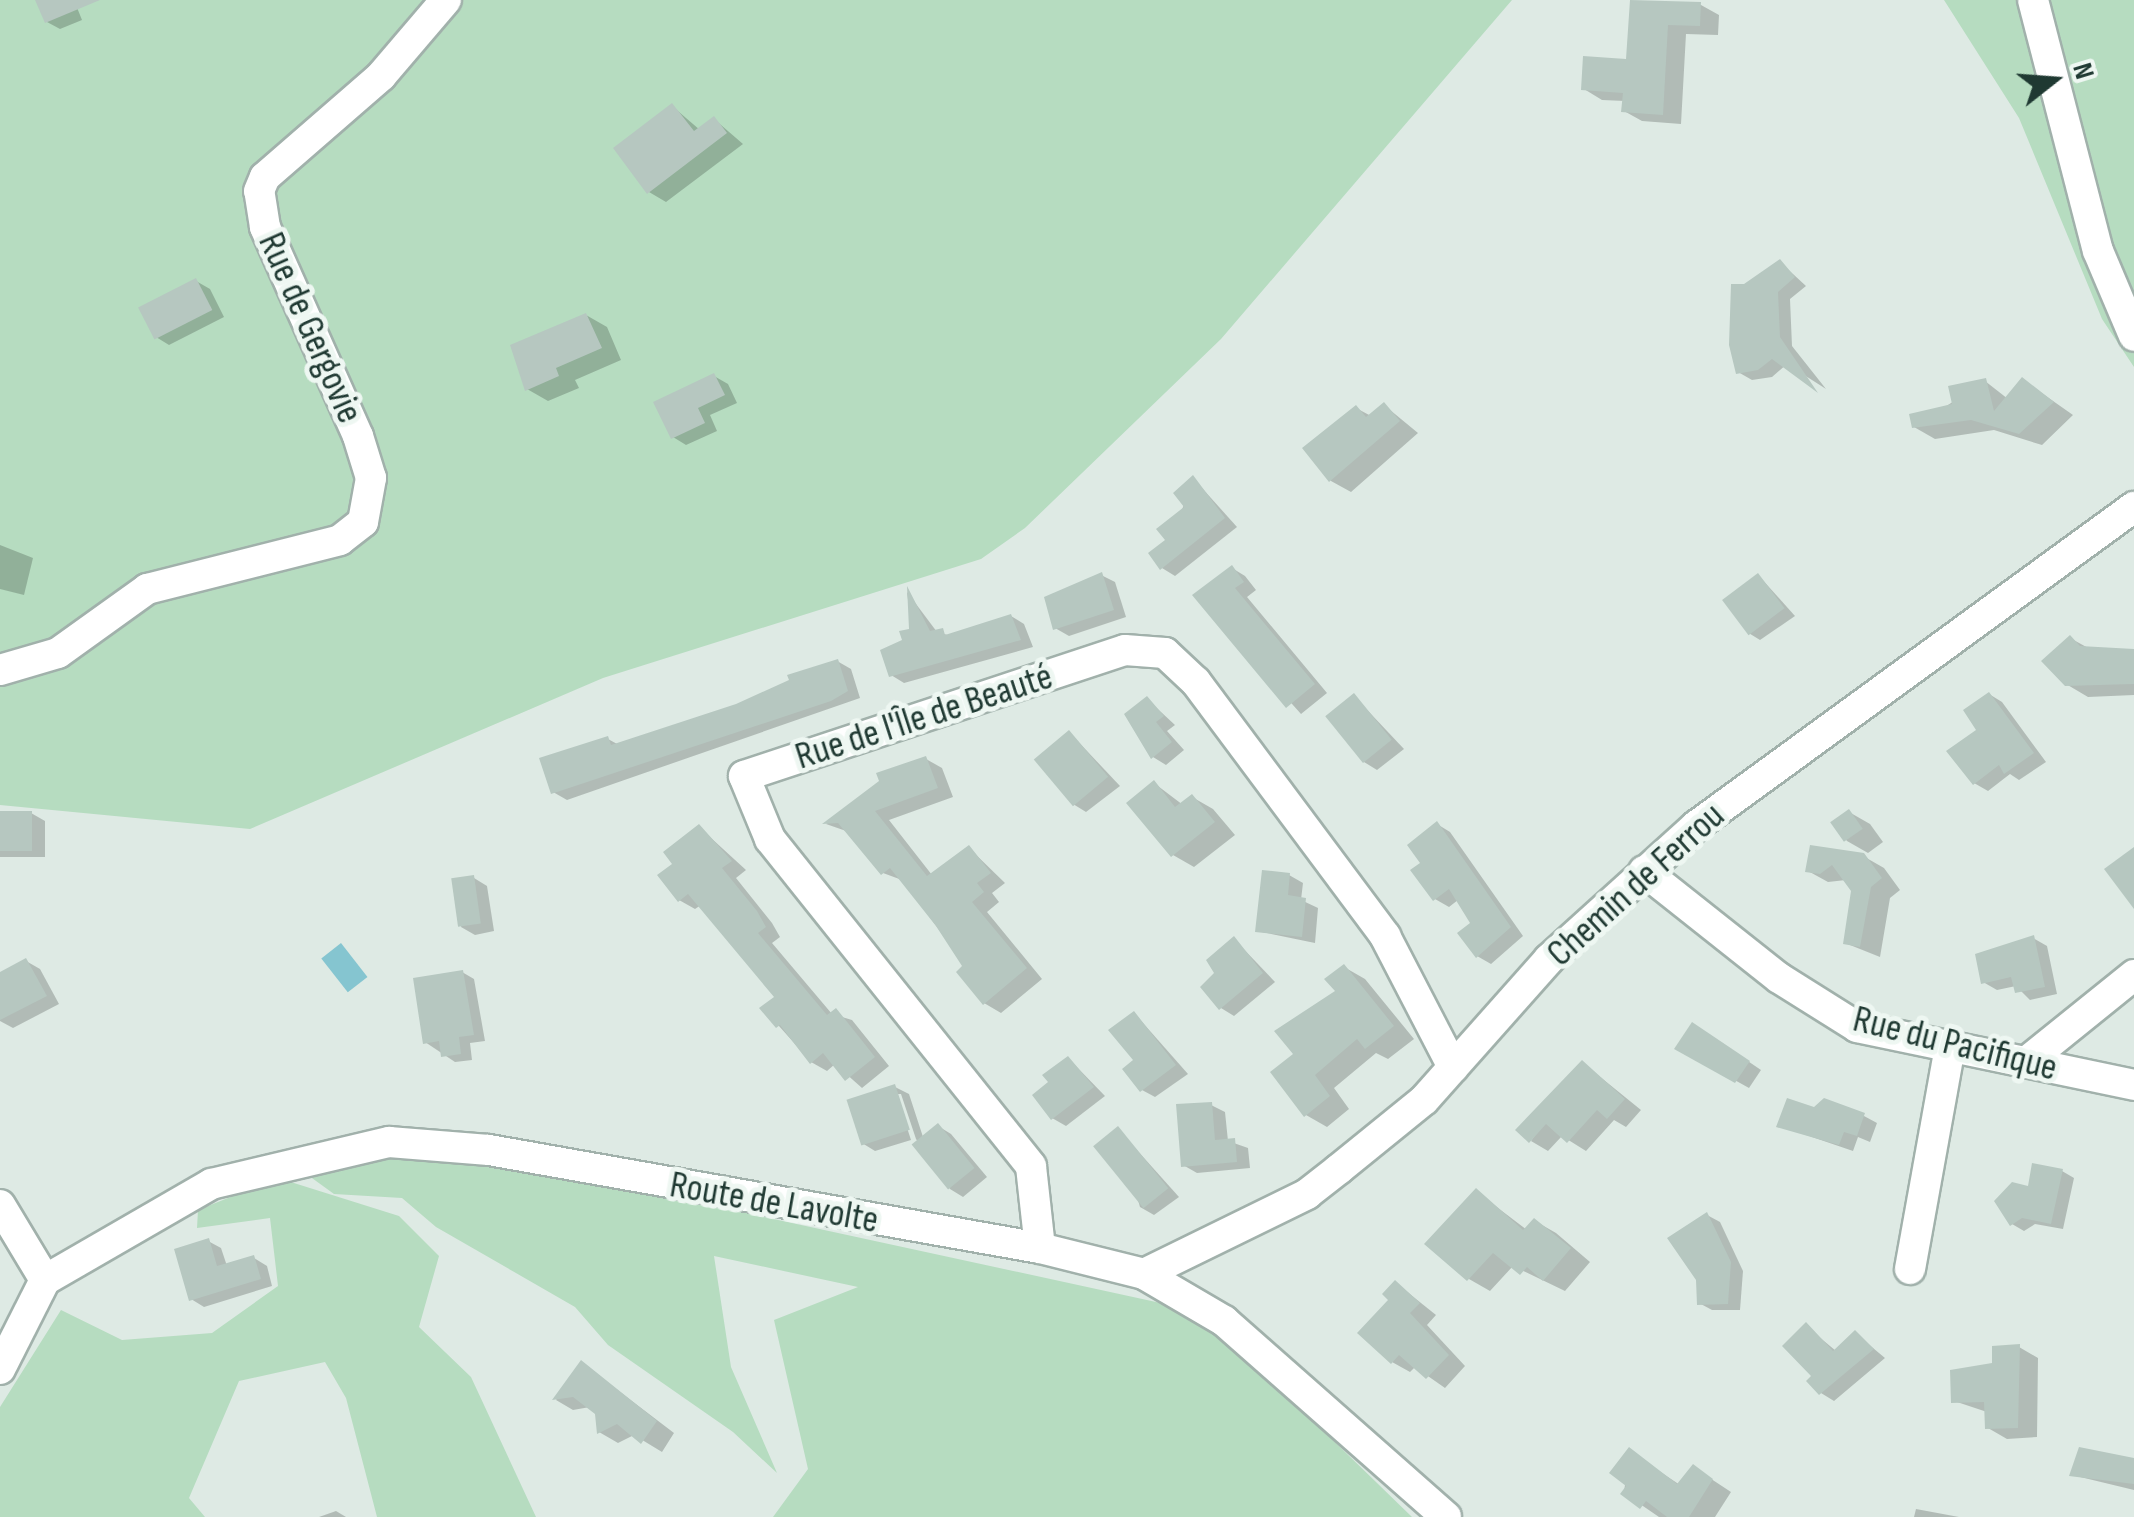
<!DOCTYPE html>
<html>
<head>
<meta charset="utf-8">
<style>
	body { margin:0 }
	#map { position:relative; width:2134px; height:1517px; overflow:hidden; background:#deeae4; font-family:"Sofia Sans Condensed",sans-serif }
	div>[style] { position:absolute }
	.green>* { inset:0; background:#b6dcc0 }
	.water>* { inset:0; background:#85c5d0; transform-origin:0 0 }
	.shadow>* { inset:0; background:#0003 }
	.building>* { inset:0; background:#b6c7c0; transform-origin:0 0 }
	.roads { filter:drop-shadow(2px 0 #a1b1ab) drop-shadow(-2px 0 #a1b1ab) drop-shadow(0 2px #a1b1ab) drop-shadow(0 -2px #a1b1ab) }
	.street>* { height:30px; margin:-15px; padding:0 15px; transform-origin:15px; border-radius:15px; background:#fff }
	span { translate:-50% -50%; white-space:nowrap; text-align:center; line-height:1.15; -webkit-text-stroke:10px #eef7f2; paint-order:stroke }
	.street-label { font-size:38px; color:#1f3932 }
	.north { position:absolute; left:2004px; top:30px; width:100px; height:100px; -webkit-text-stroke:8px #eef7f2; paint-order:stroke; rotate:73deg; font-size:28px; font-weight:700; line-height:40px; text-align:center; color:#1f3932 }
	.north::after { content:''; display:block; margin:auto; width:35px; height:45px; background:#1f3932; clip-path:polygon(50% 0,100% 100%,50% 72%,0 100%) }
</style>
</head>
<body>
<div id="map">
	<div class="green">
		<div style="clip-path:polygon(0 0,1512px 0,1221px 339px,1025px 528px,981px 559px,603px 678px,250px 829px,0 805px)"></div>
		<div style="clip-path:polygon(1944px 0,2134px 0,2134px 367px,2102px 319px,2019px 118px)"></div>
		<div style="clip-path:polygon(403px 1151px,585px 1178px,1179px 1307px,1234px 1344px,1412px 1517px,773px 1517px,808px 1469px,774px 1320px,858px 1287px,714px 1256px,731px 1367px,777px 1473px,733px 1432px,608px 1345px,575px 1307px,436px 1227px,402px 1198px,334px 1194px,305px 1173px)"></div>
		<div style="clip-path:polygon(278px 1178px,399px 1216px,439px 1256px,419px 1327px,471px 1377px,536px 1517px,377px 1517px,346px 1398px,325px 1362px,239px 1381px,189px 1498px,205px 1517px,0 1517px,0 1407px,61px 1310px,122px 1340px,212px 1333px,278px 1286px,270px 1218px,197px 1228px,198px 1210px)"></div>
	</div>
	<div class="water">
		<div style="left:341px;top:943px;width:43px;height:25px;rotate:52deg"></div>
	</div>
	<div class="shadow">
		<div style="clip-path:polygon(38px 0,74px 0,82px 20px,60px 29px,47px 22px)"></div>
		<div style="clip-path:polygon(1632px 1px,1701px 5px,1719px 15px,1718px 35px,1686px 34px,1681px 124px,1642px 121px,1624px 111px,1625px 101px,1602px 100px,1584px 89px,1628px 62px)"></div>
		<div style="clip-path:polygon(672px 106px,700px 130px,714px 119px,743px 144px,666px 202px,649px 192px,616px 149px)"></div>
		<div style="clip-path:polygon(1780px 262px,1806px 286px,1790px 299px,1792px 346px,1826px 389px,1787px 364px,1772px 377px,1752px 380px,1738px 372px,1745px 286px)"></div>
		<div style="clip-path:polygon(196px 281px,210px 289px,224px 317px,169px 345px,156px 337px)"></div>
		<div style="clip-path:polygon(586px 315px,607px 327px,621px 360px,575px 380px,579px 388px,548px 401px,527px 389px)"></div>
		<div style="clip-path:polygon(714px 376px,728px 384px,737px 403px,710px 415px,717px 431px,686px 445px,673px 437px)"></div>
		<div style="clip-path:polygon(2023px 380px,2073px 415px,2042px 445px,1994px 430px,1935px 439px,1914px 427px,1985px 381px,2008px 399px)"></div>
		<div style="clip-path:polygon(1384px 405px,1418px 433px,1351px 492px,1331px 481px,1305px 448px,1356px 408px,1371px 416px)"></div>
		<div style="clip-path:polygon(1193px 478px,1237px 527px,1175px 576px,1162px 568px)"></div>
		<div style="clip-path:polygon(0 545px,33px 558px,24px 595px,0 589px)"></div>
		<div style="clip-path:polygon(1232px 568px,1245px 576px,1256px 590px,1247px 597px,1327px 693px,1301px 714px,1196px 596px)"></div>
		<div style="clip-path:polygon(1101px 575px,1115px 582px,1126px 617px,1069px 636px,1055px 628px)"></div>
		<div style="clip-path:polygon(1759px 576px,1795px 616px,1760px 640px,1747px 632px)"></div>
		<div style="clip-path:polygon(907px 592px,937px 632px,951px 636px,1011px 616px,1024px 624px,1033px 647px,904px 683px,891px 675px,912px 631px)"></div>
		<div style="clip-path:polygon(2070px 638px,2090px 649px,2134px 651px,2134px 695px,2088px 697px,2066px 684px)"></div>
		<div style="clip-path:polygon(837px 661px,851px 669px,860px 698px,567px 800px,553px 792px,608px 739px,619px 745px,737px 706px)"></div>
		<div style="clip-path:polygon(1989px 694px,2002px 702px,2046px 762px,2019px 780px,2010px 774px,1988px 791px,1974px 783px)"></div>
		<div style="clip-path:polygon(1354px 696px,1404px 749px,1377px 770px,1364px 762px)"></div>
		<div style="clip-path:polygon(1147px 699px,1175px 725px,1167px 731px,1184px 750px,1166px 765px,1153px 757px)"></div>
		<div style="clip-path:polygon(1070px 733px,1120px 786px,1086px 812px,1073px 804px)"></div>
		<div style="clip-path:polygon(926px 759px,942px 768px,953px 797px,889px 820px,932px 875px,969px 848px,1005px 883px,992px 893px,999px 902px,987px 912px,1042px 979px,1001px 1013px,984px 1003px,966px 966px,902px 880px,883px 873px,849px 832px,826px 824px)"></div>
		<div style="clip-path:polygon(1154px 783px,1183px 805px,1192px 797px,1213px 809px,1235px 835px,1194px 867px,1173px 855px)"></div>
		<div style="clip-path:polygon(1849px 812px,1870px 824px,1883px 842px,1868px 853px,1847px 841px,1834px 823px)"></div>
		<div style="clip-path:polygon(0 813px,31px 813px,45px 821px,45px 857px,0 857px)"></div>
		<div style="clip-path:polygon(1437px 824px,1450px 832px,1523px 936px,1491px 964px,1477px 956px,1474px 924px,1458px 900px,1449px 907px,1435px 899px,1414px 871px,1424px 863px)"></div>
		<div style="clip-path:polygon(699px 827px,746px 870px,736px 878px,772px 923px,780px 937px,772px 943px,832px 1014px,852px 1020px,889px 1066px,862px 1088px,835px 1064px,827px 1071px,811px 1062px,763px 1008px,777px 998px,701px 905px,695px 909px,679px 900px,676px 864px)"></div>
		<div style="clip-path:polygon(1863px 856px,1884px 868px,1900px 890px,1890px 898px,1880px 957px,1845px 943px,1853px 890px,1846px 880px,1828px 882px,1808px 871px)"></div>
		<div style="clip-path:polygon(1289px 875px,1303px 883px,1301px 900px,1318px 908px,1315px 943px,1257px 931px)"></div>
		<div style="clip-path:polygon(474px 878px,487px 886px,494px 931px,475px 935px,461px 927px)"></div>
		<div style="clip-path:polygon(2033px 938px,2047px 946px,2057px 994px,2030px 1000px,2016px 986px,1997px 990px,1983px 982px)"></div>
		<div style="clip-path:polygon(1235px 940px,1275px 982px,1234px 1016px,1221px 1008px,1218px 974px)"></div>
		<div style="clip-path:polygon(26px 961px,40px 969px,59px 1004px,13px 1028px,0 1021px,0 975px)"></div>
		<div style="clip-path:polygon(1344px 967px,1365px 979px,1414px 1039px,1388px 1059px,1376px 1053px,1334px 1088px,1349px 1109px,1327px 1127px,1306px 1115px,1296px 1055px,1339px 992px)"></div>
		<div style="clip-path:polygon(462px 972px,474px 979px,485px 1041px,470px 1043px,472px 1060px,455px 1062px,425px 1042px)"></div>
		<div style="clip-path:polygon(1135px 1014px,1188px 1074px,1155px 1097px,1142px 1090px)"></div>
		<div style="clip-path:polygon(1705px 1032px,1761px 1070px,1749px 1088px,1677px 1048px)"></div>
		<div style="clip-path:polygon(1069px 1059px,1105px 1096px,1066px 1126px,1052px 1118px)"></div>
		<div style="clip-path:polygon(1583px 1063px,1641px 1110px,1626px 1127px,1614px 1120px,1586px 1151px,1562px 1136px,1548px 1151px,1531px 1141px)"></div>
		<div style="clip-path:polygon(895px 1087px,909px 1094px,923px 1137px,938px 1126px,951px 1134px,987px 1177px,963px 1197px,950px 1189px,916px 1139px,901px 1094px,896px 1094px,911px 1140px,875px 1151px,862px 1143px)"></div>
		<div style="clip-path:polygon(1211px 1105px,1225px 1112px,1228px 1141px,1248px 1148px,1250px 1168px,1197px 1173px,1183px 1165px)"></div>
		<div style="clip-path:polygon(1814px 1110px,1864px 1116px,1877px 1123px,1870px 1142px,1858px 1137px,1853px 1151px,1780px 1126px)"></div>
		<div style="clip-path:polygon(1118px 1129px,1179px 1197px,1154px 1215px,1140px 1207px)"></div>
		<div style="clip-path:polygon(2062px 1171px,2074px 1178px,2063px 1229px,2035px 1224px,2024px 1231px,2012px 1224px,2029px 1189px)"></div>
		<div style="clip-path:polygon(1477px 1192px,1527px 1230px,1535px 1221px,1556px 1233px,1590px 1262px,1565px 1291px,1513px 1266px,1490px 1291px,1469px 1279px)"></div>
		<div style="clip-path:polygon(1707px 1215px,1720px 1222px,1743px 1271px,1740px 1310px,1712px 1310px,1699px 1303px)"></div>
		<div style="clip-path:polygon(208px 1241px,221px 1248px,227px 1266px,254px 1258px,267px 1266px,272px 1286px,204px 1307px,191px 1299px)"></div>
		<div style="clip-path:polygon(1396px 1283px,1436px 1315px,1427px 1325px,1465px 1366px,1445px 1388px,1415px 1367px,1410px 1372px,1392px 1362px)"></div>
		<div style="clip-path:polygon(1806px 1326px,1836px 1351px,1855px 1333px,1885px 1358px,1834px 1401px,1821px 1393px)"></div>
		<div style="clip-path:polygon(2019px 1347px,2038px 1358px,2037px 1437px,2007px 1439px,1988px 1428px,1987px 1412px,1954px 1401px)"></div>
		<div style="clip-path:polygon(582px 1363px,674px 1433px,662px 1452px,634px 1435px,618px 1443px,599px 1432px,598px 1412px,590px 1407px,573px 1410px,556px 1400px)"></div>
		<div style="clip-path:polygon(1629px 1451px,1680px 1485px,1693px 1467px,1731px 1492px,1715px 1517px,1659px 1517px,1624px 1493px)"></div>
		<div style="clip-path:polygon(2134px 1461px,2134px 1490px,2072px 1475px)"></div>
		<div style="clip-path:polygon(1916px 1509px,1959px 1517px,1914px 1517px)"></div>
		<div style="clip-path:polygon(336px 1511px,346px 1517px,319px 1517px)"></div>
	</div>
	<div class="building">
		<div style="clip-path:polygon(35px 0,100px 0,45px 23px)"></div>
		<div style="clip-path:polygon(1630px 0,1701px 2px,1700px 26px,1668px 25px,1663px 115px,1621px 112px,1623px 93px,1581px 90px,1583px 56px,1626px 59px)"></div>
		<div style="clip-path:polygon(672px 103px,694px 131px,714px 116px,727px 133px,647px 194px,613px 148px)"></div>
		<div style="clip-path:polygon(1780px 259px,1795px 277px,1778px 292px,1780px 337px,1818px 393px,1772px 359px,1758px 370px,1736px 374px,1729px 345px,1731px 284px,1744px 284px)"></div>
		<div style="left:196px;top:278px;width:36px;height:65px;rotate:63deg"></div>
		<div style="clip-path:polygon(586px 313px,602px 348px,556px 368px,559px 376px,525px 391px,510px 345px)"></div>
		<div style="clip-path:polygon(714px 373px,725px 395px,698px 408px,705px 423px,671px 439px,653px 402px)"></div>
		<div style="clip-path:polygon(2022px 377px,2054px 402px,2019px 434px,1971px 420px,1912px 428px,1909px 414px,1952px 404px,1948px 386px,1986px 378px,1994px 411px)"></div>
		<div style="clip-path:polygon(1384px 402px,1400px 421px,1329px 482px,1302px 448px,1356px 405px,1366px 417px)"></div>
		<div style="clip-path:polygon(1193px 475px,1225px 518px,1160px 570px,1148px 553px,1165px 540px,1156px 529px,1184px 507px,1173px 493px)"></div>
		<div style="clip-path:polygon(1232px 565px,1244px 582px,1235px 588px,1315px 684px,1286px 708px,1192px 595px)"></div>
		<div style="clip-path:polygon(1102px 572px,1114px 610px,1053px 630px,1044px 597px)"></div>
		<div style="left:1758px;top:573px;width:44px;height:45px;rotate:53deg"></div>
		<div style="clip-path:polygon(907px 586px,930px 631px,943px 628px,945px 635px,1011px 614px,1021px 640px,889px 677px,880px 650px,902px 640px,899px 631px,909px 629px)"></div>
		<div style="clip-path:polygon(2070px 635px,2080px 646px,2134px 649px,2134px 684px,2065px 686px,2041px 661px)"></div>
		<div style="clip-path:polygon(838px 659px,848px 691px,831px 701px,551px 794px,539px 758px,608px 736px,611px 745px,736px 704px,789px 680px,787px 675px)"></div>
		<div style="clip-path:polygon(1989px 692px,2034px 753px,2004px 774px,1999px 765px,1973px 785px,1946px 751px,1976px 730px,1963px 710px)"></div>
		<div style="left:1354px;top:693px;width:60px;height:37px;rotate:51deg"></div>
		<div style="clip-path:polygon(1147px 696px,1164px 716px,1156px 722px,1172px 742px,1151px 759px,1124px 714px)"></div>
		<div style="left:1069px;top:730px;width:61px;height:46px;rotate:50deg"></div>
		<div style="clip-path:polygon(926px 756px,938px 788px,875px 811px,927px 876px,969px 845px,991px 873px,977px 883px,984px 892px,972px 902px,1027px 968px,983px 1005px,956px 972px,962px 966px,936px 926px,890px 868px,881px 875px,838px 823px,822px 824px,879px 781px,876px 773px)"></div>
		<div style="clip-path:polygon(1154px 780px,1175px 807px,1192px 794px,1215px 822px,1171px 857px,1126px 803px)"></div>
		<div style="left:1849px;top:809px;width:24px;height:23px;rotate:55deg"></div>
		<div style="left:0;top:811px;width:32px;height:40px"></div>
		<div style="clip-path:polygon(1437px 821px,1511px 927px,1476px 958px,1457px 933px,1470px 923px,1449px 889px,1433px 901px,1410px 870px,1420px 863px,1407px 845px)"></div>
		<div style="clip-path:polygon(699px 824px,732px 861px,722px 868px,757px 911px,766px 927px,758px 933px,827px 1015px,836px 1008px,875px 1057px,845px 1081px,823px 1053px,810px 1064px,780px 1025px,776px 1028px,759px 1008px,774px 997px,688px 894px,678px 902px,657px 875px,672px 864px,663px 852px)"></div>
		<div style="clip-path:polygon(1810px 845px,1864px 853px,1882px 878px,1871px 887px,1860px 947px,1843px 944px,1851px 891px,1832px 865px,1820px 874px,1805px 872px)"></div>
		<div style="clip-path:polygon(2134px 847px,2134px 909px,2104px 869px)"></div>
		<div style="clip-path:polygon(1262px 870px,1290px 873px,1288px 895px,1306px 898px,1302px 937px,1255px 932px)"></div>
		<div style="left:474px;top:875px;width:49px;height:23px;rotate:82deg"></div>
		<div style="clip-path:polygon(2034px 935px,2045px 987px,2015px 993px,2011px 977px,1981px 984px,1975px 954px)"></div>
		<div style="clip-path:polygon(1234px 936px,1263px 973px,1219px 1010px,1200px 987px,1214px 973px,1206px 960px)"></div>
		<div style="clip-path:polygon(26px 958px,47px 996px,0 1020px,0 972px)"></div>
		<div style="clip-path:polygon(1344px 964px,1394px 1026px,1365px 1049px,1357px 1039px,1315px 1075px,1330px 1096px,1304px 1117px,1270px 1072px,1293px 1054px,1274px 1031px,1335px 991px,1324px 979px)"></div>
		<div style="clip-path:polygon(463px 970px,474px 1035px,459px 1037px,461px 1054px,441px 1057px,439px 1041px,423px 1044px,413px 978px)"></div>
		<div style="clip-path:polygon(1134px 1011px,1176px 1065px,1140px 1092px,1122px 1069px,1133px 1060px,1108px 1030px)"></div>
		<div style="clip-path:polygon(1692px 1022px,1750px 1061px,1735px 1083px,1674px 1049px)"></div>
		<div style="clip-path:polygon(1068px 1056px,1094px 1087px,1051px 1120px,1032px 1095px,1048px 1082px,1042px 1075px)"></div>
		<div style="clip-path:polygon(1582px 1060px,1625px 1099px,1607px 1119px,1597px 1110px,1567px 1143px,1546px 1124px,1529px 1143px,1515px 1130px)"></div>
		<div style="left:895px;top:1084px;width:48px;height:51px;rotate:72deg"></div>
		<div style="clip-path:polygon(1787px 1098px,1814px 1107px,1824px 1098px,1865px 1113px,1857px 1136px,1844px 1132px,1839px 1145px,1776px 1127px)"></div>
		<div style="clip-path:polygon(1212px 1102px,1215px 1140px,1235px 1138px,1237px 1162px,1181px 1167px,1176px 1104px)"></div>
		<div style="left:938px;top:1123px;width:58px;height:34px;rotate:51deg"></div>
		<div style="left:1118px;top:1126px;width:80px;height:32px;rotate:51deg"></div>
		<div style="clip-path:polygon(2032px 1163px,2063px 1169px,2051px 1224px,2022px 1218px,2010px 1226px,1994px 1201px,2012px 1182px,2028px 1186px)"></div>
		<div style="clip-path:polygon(1476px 1188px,1523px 1230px,1534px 1218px,1571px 1248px,1543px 1281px,1527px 1267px,1520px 1275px,1493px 1253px,1467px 1281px,1424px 1244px)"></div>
		<div style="clip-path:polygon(1707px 1212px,1731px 1262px,1728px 1304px,1697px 1305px,1696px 1280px,1667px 1238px)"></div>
		<div style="clip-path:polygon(209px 1238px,217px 1266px,254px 1255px,261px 1279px,189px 1301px,174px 1249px)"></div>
		<div style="clip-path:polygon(1395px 1280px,1420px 1303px,1410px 1313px,1449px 1355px,1426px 1379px,1399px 1355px,1391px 1364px,1357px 1333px,1388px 1300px,1382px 1294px)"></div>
		<div style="clip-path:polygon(1806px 1322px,1833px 1351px,1855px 1330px,1874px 1349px,1819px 1395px,1806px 1381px,1811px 1376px,1782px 1346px)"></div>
		<div style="clip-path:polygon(2020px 1344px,2018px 1428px,1985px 1429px,1984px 1402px,1951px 1403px,1950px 1370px,1992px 1363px,1992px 1346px)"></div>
		<div style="clip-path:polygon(581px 1360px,657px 1421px,641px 1444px,617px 1424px,597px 1434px,595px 1414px,573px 1397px,552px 1400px)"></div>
		<div style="clip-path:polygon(1629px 1447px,1677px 1484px,1693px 1464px,1713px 1479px,1689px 1517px,1667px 1517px,1646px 1501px,1640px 1509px,1620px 1494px,1626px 1486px,1609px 1473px)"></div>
		<div style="clip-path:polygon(2079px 1447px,2134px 1458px,2134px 1484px,2069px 1476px)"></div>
	</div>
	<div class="roads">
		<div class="street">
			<div style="left:2033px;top:0;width:259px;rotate:75.5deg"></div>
			<div style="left:2098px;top:251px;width:92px;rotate:67deg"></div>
			<div style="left:0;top:670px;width:60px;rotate:-16.3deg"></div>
			<div style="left:58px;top:653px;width:110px;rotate:-35.7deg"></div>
			<div style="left:147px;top:589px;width:199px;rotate:-14.2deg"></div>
			<div style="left:340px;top:540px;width:29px;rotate:-38deg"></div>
			<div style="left:363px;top:522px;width:45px;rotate:-79.7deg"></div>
			<div style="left:371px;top:478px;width:44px;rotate:-107.2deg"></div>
			<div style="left:358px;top:436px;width:229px;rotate:-114deg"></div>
			<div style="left:265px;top:227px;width:36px;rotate:-99deg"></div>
			<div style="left:259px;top:191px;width:15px;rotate:-67deg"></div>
			<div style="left:265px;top:177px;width:154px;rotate:-41deg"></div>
			<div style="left:381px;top:76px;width:100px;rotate:-49.5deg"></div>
			<div style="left:1644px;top:871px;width:172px;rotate:38.4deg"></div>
			<div style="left:1779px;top:978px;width:92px;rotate:32.1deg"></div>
			<div style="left:1857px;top:1027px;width:283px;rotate:11.8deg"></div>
			<div style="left:2025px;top:1063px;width:140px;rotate:-38.9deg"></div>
			<div style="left:0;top:1205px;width:87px;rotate:59deg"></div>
			<div style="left:1040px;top:1248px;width:82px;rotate:-96.3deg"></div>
			<div style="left:1031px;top:1166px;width:418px;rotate:-128.6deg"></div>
			<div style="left:770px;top:839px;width:68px;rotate:-112.4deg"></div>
			<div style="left:744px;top:776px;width:401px;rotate:-18.3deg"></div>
			<div style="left:1125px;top:650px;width:40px;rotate:4.3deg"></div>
			<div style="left:1165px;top:653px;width:42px;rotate:43.1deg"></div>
			<div style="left:1196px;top:682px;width:317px;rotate:53.3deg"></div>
			<div style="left:1385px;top:936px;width:148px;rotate:62.6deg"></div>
			<div style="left:1910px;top:1269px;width:226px;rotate:-79.8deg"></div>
			<div style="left:1144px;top:1274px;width:182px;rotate:-26.1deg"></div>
			<div style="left:1307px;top:1194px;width:41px;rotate:-38deg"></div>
			<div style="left:1339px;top:1169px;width:109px;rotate:-39.1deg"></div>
			<div style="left:1424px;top:1100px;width:188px;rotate:-48.4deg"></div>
			<div style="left:1549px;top:959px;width:198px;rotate:-42.1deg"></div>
			<div style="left:1696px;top:826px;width:542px;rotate:-36.07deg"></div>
			<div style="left:0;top:1369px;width:100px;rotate:-63.2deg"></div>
			<div style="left:45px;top:1280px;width:192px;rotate:-30deg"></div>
			<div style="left:211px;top:1184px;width:183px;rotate:-13.3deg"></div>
			<div style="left:389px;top:1142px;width:100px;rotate:4.6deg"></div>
			<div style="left:489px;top:1150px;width:560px;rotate:10.09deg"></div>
			<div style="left:1040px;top:1248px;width:107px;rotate:14deg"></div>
			<div style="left:1144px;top:1274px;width:93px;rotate:30.4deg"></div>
			<div style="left:1224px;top:1321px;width:296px;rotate:41.4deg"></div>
		</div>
	</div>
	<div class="street-label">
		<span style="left:310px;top:328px;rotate:66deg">Rue de Gergovie</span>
		<span style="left:924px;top:717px;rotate:-18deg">Rue de l'Île de Beauté</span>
		<span style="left:1636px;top:885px;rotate:-42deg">Chemin de Ferrou</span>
		<span style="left:1955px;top:1044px;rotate:14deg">Rue du Pacifique</span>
		<span style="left:774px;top:1203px;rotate:10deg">Route de Lavolte</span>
	</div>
	<div class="north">N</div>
</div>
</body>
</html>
